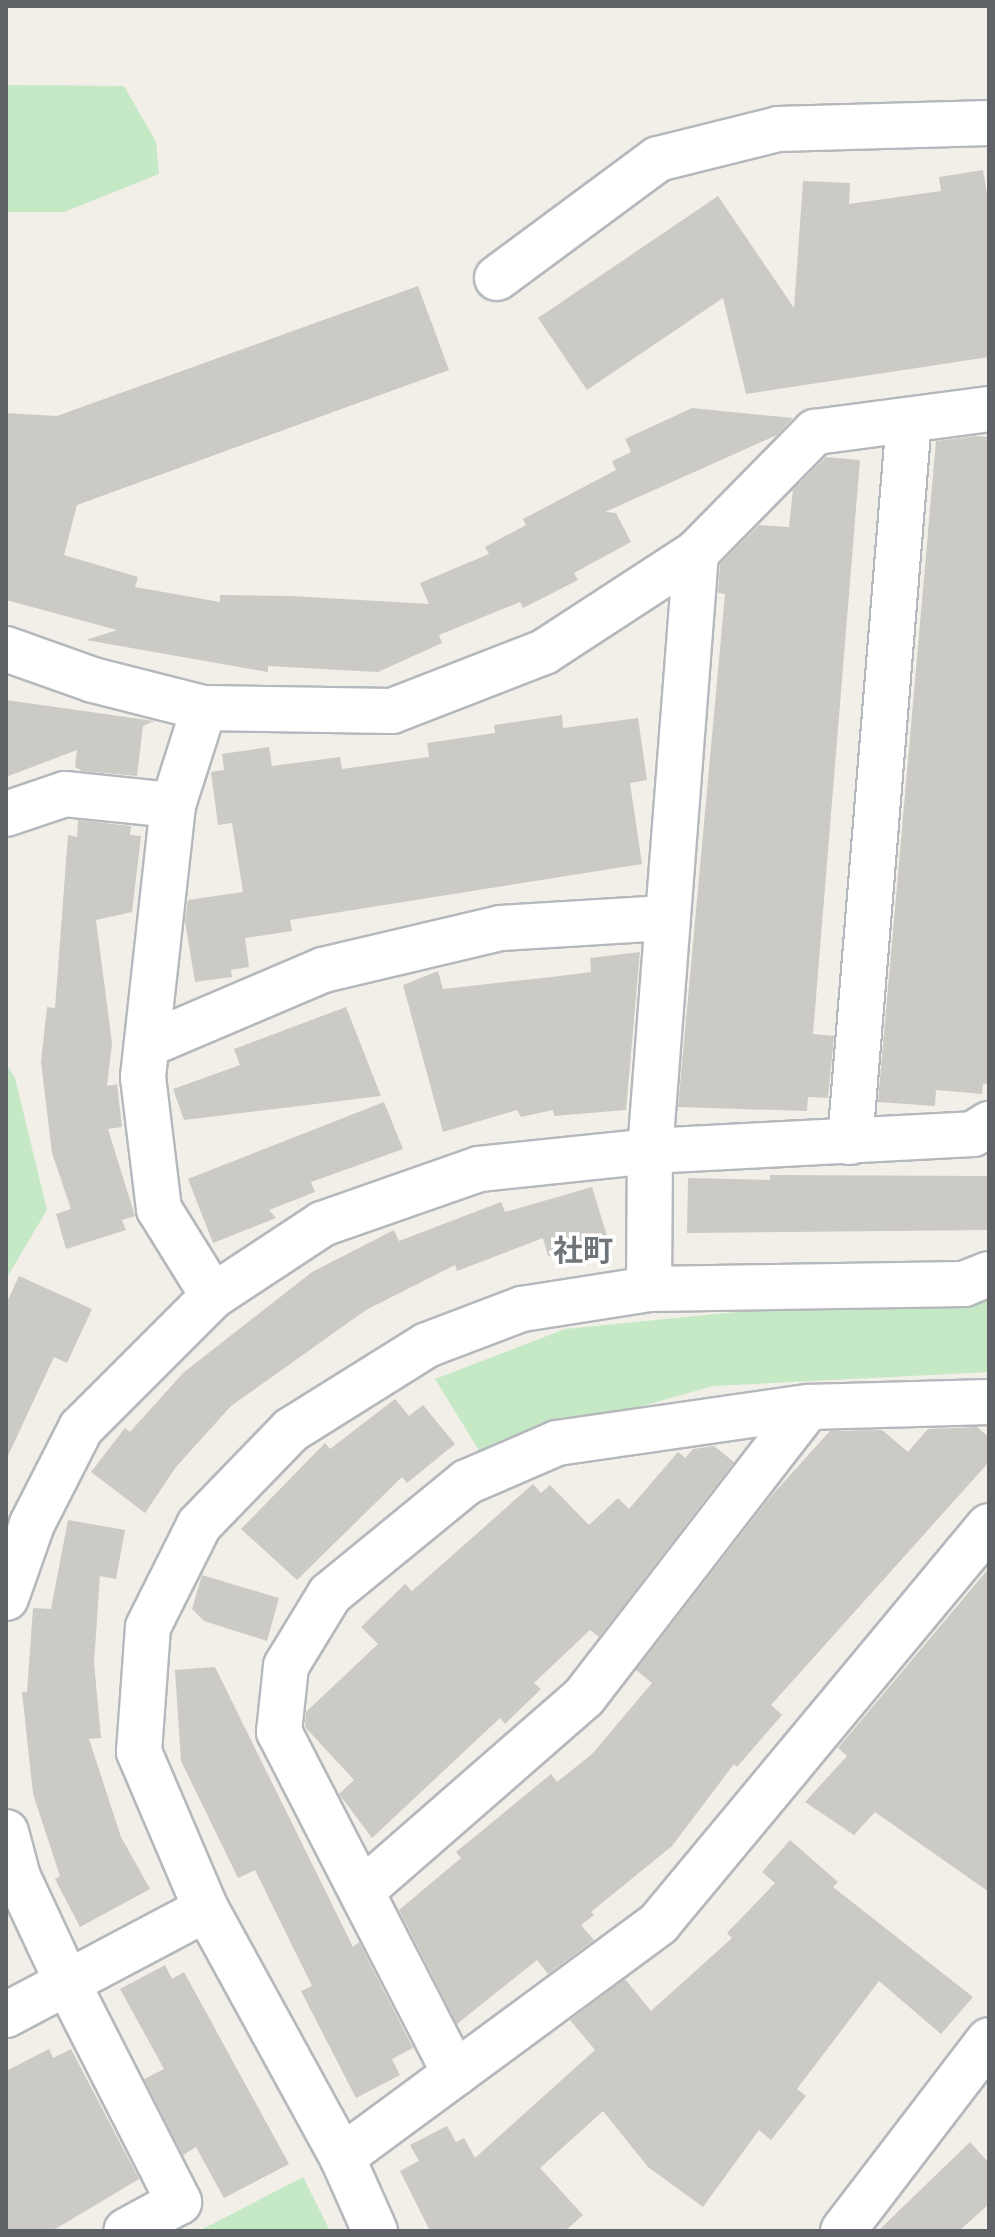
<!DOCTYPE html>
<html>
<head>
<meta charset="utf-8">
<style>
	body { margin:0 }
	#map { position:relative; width:995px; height:2237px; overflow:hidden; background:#f1efe8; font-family:Karla,"Noto Sans JP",sans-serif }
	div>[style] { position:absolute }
	.green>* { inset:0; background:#c5e8c5 }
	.building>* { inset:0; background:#cccac5 }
	.roads { filter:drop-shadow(2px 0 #b5b8bc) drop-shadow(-2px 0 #b5b8bc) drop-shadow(0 2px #b5b8bc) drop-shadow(0 -2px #b5b8bc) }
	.minor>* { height:44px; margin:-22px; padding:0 22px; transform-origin:22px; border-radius:22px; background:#fff }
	span { translate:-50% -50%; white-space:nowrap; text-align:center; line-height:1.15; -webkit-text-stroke:7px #fff; paint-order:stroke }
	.neighbourhood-label { font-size:30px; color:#70757a; font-weight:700 }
	.frame { position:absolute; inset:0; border:8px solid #5f6368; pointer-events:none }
</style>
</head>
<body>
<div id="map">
	<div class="green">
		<div style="clip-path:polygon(6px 85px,124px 86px,156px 142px,159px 174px,64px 212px,6px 212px)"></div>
		<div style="clip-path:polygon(6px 1064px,15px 1078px,47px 1210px,6px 1279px)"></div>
		<div style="clip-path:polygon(989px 1300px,989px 1372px,713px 1386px,480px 1452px,435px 1379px,565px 1329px,736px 1312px)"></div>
		<div style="clip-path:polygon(303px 2177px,330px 2231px,199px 2231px)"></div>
	</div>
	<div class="building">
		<div style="clip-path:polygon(983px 170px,989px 206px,989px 357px,746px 394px,723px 298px,587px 390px,538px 318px,718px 196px,794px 308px,803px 181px,850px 183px,849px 204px,941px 191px,939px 177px)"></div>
		<div style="clip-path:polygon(418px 286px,449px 370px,77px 505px,64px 555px,138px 577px,135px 587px,220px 602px,220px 595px,292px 596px,429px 604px,420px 583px,489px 554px,485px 547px,526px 525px,523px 519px,616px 470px,612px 461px,631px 452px,625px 439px,692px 408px,793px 418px,777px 435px,605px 512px,616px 513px,631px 542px,574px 573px,578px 580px,523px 608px,520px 602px,439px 635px,442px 643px,378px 672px,268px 666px,268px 672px,86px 640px,117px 630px,6px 600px,6px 413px,57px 416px)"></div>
		<div style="clip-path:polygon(976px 436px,989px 437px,989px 1084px,983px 1084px,982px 1094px,936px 1090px,935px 1106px,878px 1102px,936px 441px)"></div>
		<div style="clip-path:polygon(826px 457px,860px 460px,813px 1034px,834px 1036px,828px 1098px,808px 1097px,807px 1111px,678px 1107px,725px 594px,718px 593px,720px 564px,759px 525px,789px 527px,793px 490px)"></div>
		<div style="clip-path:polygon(6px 700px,154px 721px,143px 726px,137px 776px,82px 771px,75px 767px,77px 750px,6px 777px)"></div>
		<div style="clip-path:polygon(562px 715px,563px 728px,638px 718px,647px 780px,630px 783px,642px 864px,290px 920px,292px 931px,245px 938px,249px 967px,231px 970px,232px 977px,195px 982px,185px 921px,188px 900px,243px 892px,232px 823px,218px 825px,211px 772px,224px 770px,222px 754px,269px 747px,272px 766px,340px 757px,342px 769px,429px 757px,427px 743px,495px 733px,494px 725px)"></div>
		<div style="clip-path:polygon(78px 820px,131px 826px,130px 835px,141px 836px,132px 912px,96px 920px,112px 1043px,107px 1086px,117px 1084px,122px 1127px,108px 1129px,135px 1216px,122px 1220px,126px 1230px,66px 1249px,56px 1214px,71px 1209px,52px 1153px,41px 1062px,47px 1007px,55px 1008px,68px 835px,77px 837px)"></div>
		<div style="clip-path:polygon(640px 952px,626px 1110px,554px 1116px,553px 1110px,521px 1117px,517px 1110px,443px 1132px,403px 985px,438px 971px,443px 989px,560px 976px,591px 972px,590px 958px)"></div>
		<div style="clip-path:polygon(346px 1007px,381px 1096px,184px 1120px,173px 1089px,240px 1065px,234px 1049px)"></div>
		<div style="clip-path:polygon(384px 1102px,403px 1149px,311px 1182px,315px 1192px,269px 1210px,276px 1218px,213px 1243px,188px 1179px)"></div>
		<div style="clip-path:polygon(770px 1175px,989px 1176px,989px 1230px,687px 1233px,688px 1178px,770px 1180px)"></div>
		<div style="clip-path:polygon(592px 1187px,608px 1239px,548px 1256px,543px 1238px,457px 1271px,455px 1265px,366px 1310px,231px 1406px,176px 1467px,145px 1513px,91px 1472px,125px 1428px,130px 1432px,183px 1373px,312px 1272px,394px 1230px,399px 1241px,501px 1202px,505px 1212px)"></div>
		<div style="clip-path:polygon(19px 1276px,92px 1309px,67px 1363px,54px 1357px,6px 1460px,6px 1304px)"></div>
		<div style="clip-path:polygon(395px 1399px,409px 1416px,423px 1405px,455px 1444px,407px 1483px,402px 1477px,297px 1580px,241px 1529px,325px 1443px,330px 1449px)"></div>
		<div style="clip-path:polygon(977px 1427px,989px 1437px,989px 1462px,771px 1705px,782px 1715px,737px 1767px,734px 1764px,672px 1846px,591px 1912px,594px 1915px,581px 1925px,594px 1940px,548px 1974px,537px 1960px,457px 2024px,399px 1910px,461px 1858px,456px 1852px,551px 1774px,557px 1782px,592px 1754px,652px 1683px,636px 1670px,772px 1495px,830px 1431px,882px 1430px,908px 1452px,928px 1429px)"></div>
		<div style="clip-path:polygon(714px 1446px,734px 1462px,599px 1637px,590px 1630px,534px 1683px,541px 1689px,505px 1724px,500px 1718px,372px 1838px,339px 1794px,354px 1780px,305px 1727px,306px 1712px,378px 1644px,361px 1627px,405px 1584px,412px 1591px,533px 1484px,541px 1493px,550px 1485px,589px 1525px,618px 1498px,629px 1509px,678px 1452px,685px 1458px,693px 1449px)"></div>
		<div style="clip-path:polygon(68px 1520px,125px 1530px,116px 1579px,100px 1576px,94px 1663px,101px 1738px,89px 1739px,121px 1837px,150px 1889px,80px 1927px,55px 1879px,60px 1876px,33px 1794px,22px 1692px,27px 1692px,33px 1608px,51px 1609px)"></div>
		<div style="clip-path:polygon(989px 1568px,989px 1892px,875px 1812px,854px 1835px,805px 1802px,847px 1756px,838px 1748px)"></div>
		<div style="clip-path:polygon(202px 1575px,279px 1598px,267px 1641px,204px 1621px,192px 1609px)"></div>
		<div style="clip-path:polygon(215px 1667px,353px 1947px,359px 1942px,413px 2048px,392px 2059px,400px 2075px,356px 2098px,301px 1991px,312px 1986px,255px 1870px,238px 1878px,181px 1761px,175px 1670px)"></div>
		<div style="clip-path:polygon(790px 1840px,838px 1882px,833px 1887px,973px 1997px,941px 2034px,879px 1981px,797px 2089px,806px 2096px,771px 2140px,759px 2130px,703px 2207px,648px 2167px,603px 2111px,540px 2168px,583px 2215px,565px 2231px,430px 2231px,400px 2171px,419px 2161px,410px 2145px,447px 2126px,456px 2142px,464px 2138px,475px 2158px,595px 2050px,570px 2020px,625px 1979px,651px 2011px,732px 1938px,727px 1933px,775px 1883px,762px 1872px)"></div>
		<div style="clip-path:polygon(165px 1965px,172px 1979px,184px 1972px,289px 2164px,224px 2198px,196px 2147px,183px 2155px,144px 2079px,164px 2069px,120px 1989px)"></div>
		<div style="clip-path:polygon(49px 2049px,53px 2058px,71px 2049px,139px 2179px,52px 2231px,6px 2231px,6px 2071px)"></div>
		<div style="clip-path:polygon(970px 2142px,989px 2163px,989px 2204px,959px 2231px,878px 2231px)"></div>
	</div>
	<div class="roads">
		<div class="minor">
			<div style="left:497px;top:278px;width:200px;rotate:-36.5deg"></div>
			<div style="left:658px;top:159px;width:124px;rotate:-14deg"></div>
			<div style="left:778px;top:129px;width:211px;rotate:-1.6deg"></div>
			<div style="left:6px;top:649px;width:92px;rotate:19.6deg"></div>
			<div style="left:93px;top:680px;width:114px;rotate:14.2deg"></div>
			<div style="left:204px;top:708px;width:188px;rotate:0.9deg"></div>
			<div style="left:392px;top:711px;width:163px;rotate:-21.2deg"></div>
			<div style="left:544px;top:652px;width:181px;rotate:-33.1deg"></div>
			<div style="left:696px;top:553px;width:170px;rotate:-45.5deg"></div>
			<div style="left:815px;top:432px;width:176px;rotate:-7.5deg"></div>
			<div style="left:204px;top:708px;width:102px;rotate:107.7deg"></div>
			<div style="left:173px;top:805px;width:274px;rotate:96.3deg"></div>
			<div style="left:143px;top:1077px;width:133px;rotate:83.1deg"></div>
			<div style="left:159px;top:1209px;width:102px;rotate:58.2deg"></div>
			<div style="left:6px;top:814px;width:62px;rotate:-18.7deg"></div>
			<div style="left:65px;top:794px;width:109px;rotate:5.8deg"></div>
			<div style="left:147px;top:1045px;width:191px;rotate:-23.1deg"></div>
			<div style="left:323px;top:970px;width:183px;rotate:-13.3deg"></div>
			<div style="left:501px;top:928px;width:164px;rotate:-3.5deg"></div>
			<div style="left:850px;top:1142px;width:724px;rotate:-85.33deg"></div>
			<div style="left:649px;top:1289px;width:138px;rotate:-89.6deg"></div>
			<div style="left:650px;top:1151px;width:600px;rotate:-85.6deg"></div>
			<div style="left:6px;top:1598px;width:78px;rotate:-70.6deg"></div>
			<div style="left:32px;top:1524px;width:108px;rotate:-63deg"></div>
			<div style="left:81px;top:1428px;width:187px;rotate:-45deg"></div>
			<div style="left:213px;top:1296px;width:131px;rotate:-33.4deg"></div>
			<div style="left:322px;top:1224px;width:166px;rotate:-19.3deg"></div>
			<div style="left:479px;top:1169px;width:172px;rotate:-6deg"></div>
			<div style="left:650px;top:1151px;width:323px;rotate:-3deg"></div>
			<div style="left:973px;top:1134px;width:19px;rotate:-32deg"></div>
			<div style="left:6px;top:1832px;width:47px;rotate:75.1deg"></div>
			<div style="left:18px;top:1877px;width:118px;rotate:65deg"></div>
			<div style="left:68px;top:1984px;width:245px;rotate:63deg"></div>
			<div style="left:179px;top:2202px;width:60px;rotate:151.3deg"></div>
			<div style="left:364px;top:1889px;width:292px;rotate:-41.1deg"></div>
			<div style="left:584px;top:1697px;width:366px;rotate:-52.3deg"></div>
			<div style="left:6px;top:2015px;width:226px;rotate:-27.9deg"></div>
			<div style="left:455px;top:2074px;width:385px;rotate:-117.2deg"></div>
			<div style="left:279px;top:1732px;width:66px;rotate:-83.9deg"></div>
			<div style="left:286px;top:1666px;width:84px;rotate:-58.6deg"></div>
			<div style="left:330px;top:1594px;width:177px;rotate:-39.3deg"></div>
			<div style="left:467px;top:1482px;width:98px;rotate:-23.4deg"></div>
			<div style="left:557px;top:1443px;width:254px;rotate:-8.2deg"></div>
			<div style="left:808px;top:1407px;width:181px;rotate:-1.6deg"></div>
			<div style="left:342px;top:2157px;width:394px;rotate:-36.4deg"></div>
			<div style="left:659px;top:1923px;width:516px;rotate:-50.27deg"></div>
			<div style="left:375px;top:2231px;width:81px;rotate:-114deg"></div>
			<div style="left:342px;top:2157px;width:283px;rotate:-118.7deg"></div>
			<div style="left:206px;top:1909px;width:171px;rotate:-113.1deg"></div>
			<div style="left:139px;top:1752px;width:125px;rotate:-85.9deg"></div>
			<div style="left:148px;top:1627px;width:114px;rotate:-63.4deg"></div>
			<div style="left:199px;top:1525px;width:132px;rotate:-45.9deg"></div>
			<div style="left:291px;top:1430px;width:160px;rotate:-32deg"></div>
			<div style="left:427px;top:1345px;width:102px;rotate:-20.8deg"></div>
			<div style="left:522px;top:1309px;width:129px;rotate:-8.9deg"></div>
			<div style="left:649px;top:1289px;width:315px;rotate:-0.9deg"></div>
			<div style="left:964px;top:1284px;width:27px;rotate:-22deg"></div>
			<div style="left:843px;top:2231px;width:240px;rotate:-52.6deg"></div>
		</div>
	</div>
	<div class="neighbourhood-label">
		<span style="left:583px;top:1251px">社町</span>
	</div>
	<div class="frame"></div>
</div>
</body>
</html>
